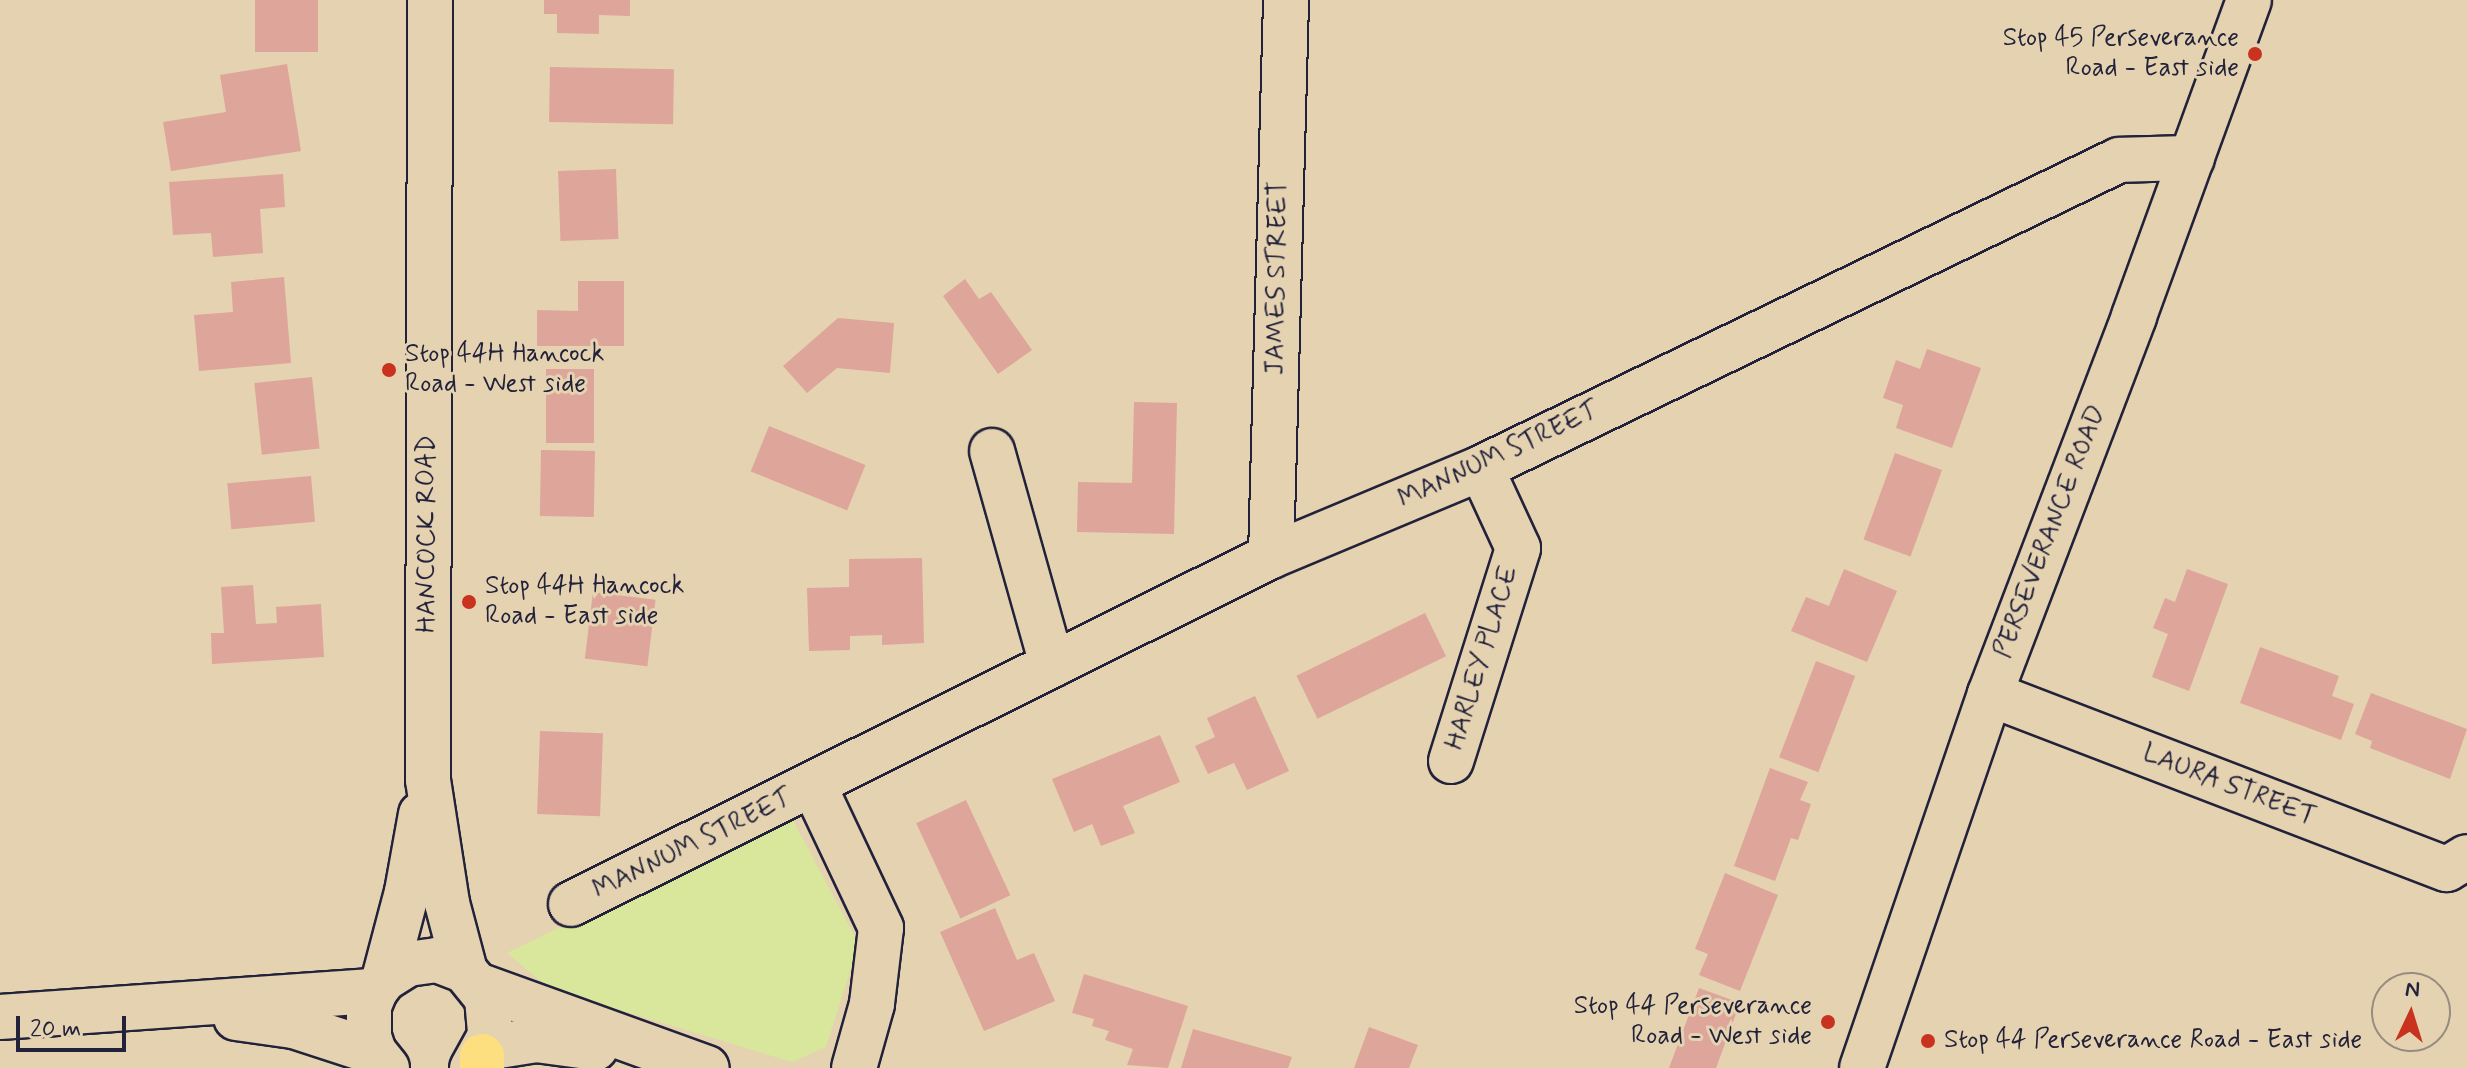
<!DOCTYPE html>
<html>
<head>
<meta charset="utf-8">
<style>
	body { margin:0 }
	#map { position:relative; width:2467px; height:1068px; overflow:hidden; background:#e5d2b0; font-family:Mynerve,sans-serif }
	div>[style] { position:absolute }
	.green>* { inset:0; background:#d8e79b }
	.building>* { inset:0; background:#dea59b; transform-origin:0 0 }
	.roads { filter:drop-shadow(2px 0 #22223b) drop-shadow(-2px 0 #22223b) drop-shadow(0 2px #22223b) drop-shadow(0 -2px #22223b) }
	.street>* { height:44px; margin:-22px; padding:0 22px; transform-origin:22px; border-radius:22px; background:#e5d2b0 }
	.secondary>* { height:44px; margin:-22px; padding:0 22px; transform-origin:22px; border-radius:22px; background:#e5d2b0 }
	.primary>* { height:44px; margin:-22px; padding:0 22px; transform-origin:22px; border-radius:22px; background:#fedf80 }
	.dots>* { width:22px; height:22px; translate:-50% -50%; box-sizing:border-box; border:4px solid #e5d2b0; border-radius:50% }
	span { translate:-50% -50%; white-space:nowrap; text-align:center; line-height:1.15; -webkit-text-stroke:6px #e5d2b0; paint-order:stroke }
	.poi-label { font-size:26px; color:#22223b }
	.right { translate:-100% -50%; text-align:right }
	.left { translate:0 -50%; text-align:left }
	.street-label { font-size:26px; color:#22223b }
	.north { position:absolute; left:2371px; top:972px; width:80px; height:80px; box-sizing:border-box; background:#e5d2b0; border:2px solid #978c81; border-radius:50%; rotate:4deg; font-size:22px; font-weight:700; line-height:32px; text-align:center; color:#22223b }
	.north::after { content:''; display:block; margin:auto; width:28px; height:36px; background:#c8321e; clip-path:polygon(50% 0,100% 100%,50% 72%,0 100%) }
	.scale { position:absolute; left:16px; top:1016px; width:110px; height:36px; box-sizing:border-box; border:4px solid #22223b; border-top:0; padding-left:10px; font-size:24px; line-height:28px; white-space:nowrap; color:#22223b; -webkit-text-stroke:6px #e5d2b0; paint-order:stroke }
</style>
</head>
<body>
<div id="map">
	<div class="green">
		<div style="clip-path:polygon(790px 815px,859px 944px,826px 1047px,792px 1062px,550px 989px,507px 953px)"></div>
	</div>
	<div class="building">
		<div style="left:255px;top:0;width:63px;height:52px"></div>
		<div style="clip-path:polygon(544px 0,630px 0,630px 16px,599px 15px,599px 34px,557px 33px,557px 14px,544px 14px)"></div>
		<div style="clip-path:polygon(287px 64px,301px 151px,171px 171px,163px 122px,226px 112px,220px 75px)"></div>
		<div style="left:550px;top:67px;width:124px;height:55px;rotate:1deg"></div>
		<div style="left:616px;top:169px;width:70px;height:58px;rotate:88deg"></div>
		<div style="clip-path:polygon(283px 174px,285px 207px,260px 209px,263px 253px,213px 257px,211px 233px,173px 235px,169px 182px)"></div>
		<div style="clip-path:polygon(284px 277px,291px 363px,199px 371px,194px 315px,233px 312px,231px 282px)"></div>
		<div style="clip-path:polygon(965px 279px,979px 299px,991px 292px,1032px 350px,998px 374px,943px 296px)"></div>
		<div style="clip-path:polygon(578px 281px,624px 281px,624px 346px,537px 346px,537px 310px,578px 311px)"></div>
		<div style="clip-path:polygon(838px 318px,894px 323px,890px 373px,837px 368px,807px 393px,783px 366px)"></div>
		<div style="clip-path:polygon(1927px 349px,1981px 368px,1952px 448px,1896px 428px,1903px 405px,1883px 398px,1896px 360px,1920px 369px)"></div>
		<div style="left:546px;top:369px;width:48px;height:74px"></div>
		<div style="left:312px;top:377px;width:72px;height:58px;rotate:84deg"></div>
		<div style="clip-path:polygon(1134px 402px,1177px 403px,1174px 534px,1077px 532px,1078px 482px,1132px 483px)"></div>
		<div style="left:769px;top:426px;width:104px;height:49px;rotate:22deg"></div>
		<div style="left:541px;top:450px;width:54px;height:66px;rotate:1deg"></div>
		<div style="left:1895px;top:453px;width:50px;height:92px;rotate:20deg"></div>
		<div style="left:311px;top:476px;width:46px;height:84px;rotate:85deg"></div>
		<div style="clip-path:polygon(922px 558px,924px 643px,882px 645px,882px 635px,850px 636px,850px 650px,809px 651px,807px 588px,849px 587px,849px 559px)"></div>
		<div style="clip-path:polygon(1844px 569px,1897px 591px,1867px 662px,1791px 631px,1806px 597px,1829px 606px)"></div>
		<div style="clip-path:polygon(2187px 569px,2228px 584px,2189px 691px,2152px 677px,2168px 634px,2153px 628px,2165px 598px,2175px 602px)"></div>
		<div style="clip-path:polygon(253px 585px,256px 624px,277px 623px,276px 607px,321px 604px,324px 657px,212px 664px,211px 633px,224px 633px,221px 587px)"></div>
		<div style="left:593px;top:592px;width:63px;height:67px;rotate:7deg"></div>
		<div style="left:1425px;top:613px;width:48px;height:143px;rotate:64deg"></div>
		<div style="clip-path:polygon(2260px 647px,2339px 676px,2332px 696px,2354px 704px,2341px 740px,2240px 703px)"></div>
		<div style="left:1816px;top:661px;width:42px;height:103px;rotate:21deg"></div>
		<div style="clip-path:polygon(2371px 693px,2467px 729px,2450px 779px,2370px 748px,2372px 741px,2355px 734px)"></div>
		<div style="clip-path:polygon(1255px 696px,1289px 771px,1247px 790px,1234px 763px,1208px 774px,1195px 746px,1215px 737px,1207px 718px)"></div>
		<div style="left:540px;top:731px;width:63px;height:83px;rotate:2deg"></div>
		<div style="clip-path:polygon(1160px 735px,1180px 782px,1123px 806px,1135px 833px,1101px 846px,1092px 824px,1074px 832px,1052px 779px)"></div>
		<div style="clip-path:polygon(1770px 768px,1808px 782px,1800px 800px,1811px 804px,1798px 840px,1791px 838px,1775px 881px,1734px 866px)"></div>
		<div style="left:966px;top:800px;width:105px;height:55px;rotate:65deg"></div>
		<div style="clip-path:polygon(1725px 873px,1778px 895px,1740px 991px,1699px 975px,1708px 954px,1695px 949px)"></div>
		<div style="clip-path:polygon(995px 908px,1017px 960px,1034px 953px,1055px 1001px,984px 1031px,940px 932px)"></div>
		<div style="clip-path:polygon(1084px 974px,1188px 1006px,1168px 1068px,1127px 1065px,1133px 1049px,1105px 1040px,1109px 1031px,1092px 1026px,1094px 1019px,1072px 1013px)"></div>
		<div style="clip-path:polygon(1699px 988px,1740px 1003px,1716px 1068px,1669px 1068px)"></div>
		<div style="clip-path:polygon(1369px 1027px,1418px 1045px,1409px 1068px,1354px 1068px)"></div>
		<div style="clip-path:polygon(1193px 1029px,1292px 1057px,1288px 1068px,1181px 1068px)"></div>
	</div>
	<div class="roads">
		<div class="street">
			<div style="left:992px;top:451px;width:222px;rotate:74.3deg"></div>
			<div style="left:1271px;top:556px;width:556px;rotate:-88.45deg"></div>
			<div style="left:1990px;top:694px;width:489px;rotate:21deg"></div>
			<div style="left:2447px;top:869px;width:23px;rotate:-31deg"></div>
			<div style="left:1451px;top:761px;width:223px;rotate:-72.5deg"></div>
			<div style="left:1518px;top:548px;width:88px;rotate:-114.8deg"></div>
			<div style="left:814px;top:786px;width:157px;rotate:64.7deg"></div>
			<div style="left:881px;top:928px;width:77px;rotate:96.8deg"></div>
			<div style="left:872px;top:1004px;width:66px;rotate:105.7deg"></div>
			<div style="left:571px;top:904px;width:782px;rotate:-26.43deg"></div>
			<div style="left:1271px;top:556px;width:228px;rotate:-22.7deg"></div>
			<div style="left:1481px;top:468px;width:708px;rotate:-25.77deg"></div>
			<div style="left:2119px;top:160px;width:73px;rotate:-1.6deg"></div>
		</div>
		<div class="secondary">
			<div style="left:430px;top:0;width:780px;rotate:90.15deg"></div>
			<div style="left:428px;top:780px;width:124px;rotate:81.2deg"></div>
			<div style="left:447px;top:903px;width:70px;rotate:75.2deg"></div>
			<div style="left:384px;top:979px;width:90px;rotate:-75.2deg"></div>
			<div style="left:407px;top:892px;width:79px;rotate:-79.8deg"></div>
			<div style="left:480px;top:986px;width:241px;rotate:19.9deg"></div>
			<div style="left:0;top:1017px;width:376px;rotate:-4deg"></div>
			<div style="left:236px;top:1018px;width:59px;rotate:7.9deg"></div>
			<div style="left:294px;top:1026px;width:84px;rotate:18deg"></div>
			<div style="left:486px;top:1048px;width:51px;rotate:-9.1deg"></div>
			<div style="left:536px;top:1040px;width:60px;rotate:7.7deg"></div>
			<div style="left:387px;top:1068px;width:21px;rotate:-129deg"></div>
			<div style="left:374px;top:1052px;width:16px;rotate:-108deg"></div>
			<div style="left:369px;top:1037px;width:31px;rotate:-90deg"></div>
			<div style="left:369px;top:1006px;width:16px;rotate:-68deg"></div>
			<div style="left:375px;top:991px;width:15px;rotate:-53deg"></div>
			<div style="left:384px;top:979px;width:28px;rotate:-32deg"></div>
			<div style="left:408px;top:964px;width:29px;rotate:-8deg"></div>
			<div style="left:437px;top:960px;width:30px;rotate:21deg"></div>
			<div style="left:465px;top:971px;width:35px;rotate:51deg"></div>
			<div style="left:487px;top:998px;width:38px;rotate:85deg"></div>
			<div style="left:490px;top:1036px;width:37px;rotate:119deg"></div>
			<div style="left:1862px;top:1068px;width:395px;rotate:-71.1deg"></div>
			<div style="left:1990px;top:694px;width:404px;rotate:-69.1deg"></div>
			<div style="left:2134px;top:316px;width:336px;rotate:-70deg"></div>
		</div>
		<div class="primary">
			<div style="left:482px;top:1056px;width:12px;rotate:90deg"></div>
		</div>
	</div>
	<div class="dots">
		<div style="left:2255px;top:54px;background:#c8321e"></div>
		<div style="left:389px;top:370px;background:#c8321e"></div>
		<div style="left:469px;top:602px;background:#c8321e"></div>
		<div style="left:1828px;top:1022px;background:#c8321e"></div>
		<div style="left:1928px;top:1041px;background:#c8321e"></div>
	</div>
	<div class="poi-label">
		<span class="right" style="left:2239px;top:54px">Stop 45 Perseverance<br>Road - East side</span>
		<span class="left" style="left:405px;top:370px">Stop 44H Hancock<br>Road - West side</span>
		<span class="left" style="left:485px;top:602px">Stop 44H Hancock<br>Road - East side</span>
		<span class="right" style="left:1812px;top:1022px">Stop 44 Perseverance<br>Road - West side</span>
		<span class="left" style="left:1944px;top:1041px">Stop 44 Perseverance Road - East side</span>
	</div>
	<div class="street-label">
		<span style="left:1278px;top:278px;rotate:-89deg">JAMES STREET</span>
		<span style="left:1499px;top:456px;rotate:-25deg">MANNUM STREET</span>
		<span style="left:2051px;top:532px;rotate:-69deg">PERSEVERANCE ROAD</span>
		<span style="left:428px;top:534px;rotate:-90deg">HANCOCK ROAD</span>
		<span style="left:1483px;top:658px;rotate:-73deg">HARLEY PLACE</span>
		<span style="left:2229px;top:786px;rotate:21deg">LAURA STREET</span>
		<span style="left:693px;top:845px;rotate:-26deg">MANNUM STREET</span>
	</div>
	<div class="north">N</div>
	<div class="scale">20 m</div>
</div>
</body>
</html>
